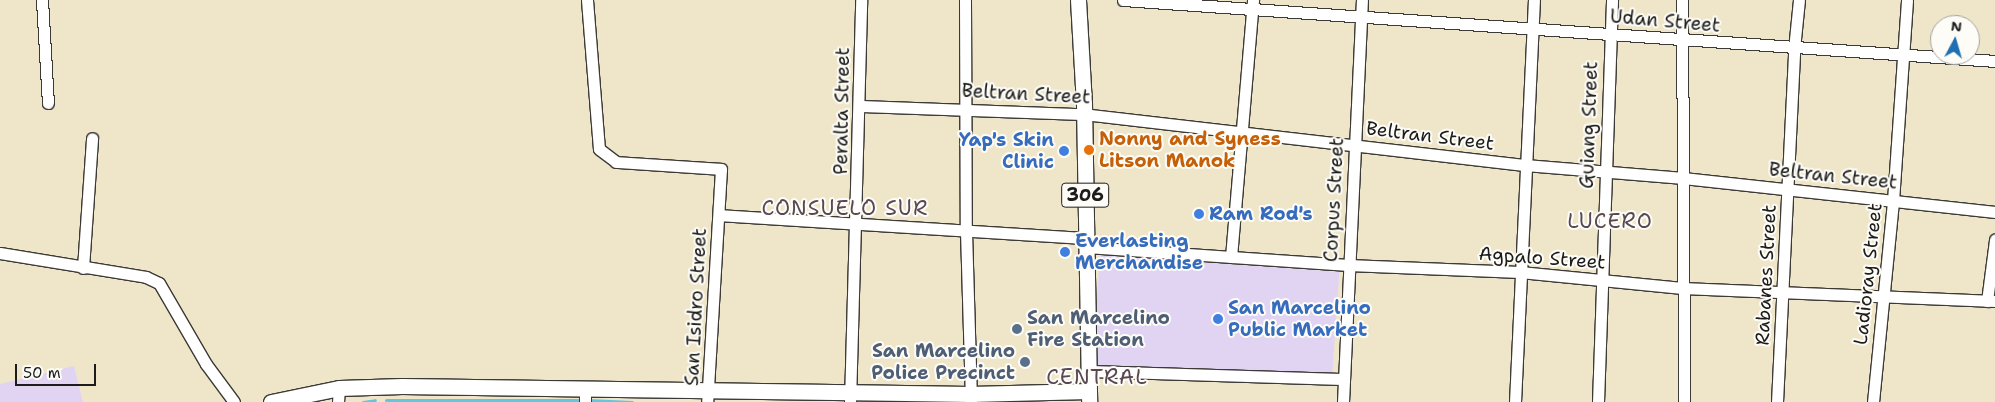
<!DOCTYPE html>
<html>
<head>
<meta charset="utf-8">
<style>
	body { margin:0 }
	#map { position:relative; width:1995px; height:402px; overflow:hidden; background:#efe6ca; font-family:"Shantell Sans",sans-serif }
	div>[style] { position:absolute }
	.built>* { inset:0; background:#e1d4f3; transform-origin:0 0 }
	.stream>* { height:3px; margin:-1.5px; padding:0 1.5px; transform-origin:1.5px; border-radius:1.5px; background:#60c7dd }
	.roads { filter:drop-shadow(1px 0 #3c3a36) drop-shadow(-1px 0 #3c3a36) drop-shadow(0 1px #3c3a36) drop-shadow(0 -1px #3c3a36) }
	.minor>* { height:11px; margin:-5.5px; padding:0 5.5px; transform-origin:5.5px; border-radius:5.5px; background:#fff }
	.major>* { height:15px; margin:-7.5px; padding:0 7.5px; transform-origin:7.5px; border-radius:7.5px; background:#fff }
	.dots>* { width:14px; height:14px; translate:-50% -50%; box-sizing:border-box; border:2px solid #fdfcf7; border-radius:50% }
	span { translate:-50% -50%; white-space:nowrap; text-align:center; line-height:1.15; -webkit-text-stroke:4px #fdfcf7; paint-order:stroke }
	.shield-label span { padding:1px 4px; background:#fdfcf7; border:1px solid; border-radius:4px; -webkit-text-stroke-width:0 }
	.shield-label { font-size:18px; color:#1c1c1c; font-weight:700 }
	.street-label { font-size:19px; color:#1c1c1c }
	.food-label { font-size:19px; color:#c56008; font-weight:700 }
	.left { translate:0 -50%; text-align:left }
	.shop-label { font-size:19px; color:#366cbe; font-weight:700 }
	.right { translate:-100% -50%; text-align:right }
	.service-label { font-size:19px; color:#4e5e75; font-weight:700 }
	.quarter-label { font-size:21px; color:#584854; letter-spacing:1px }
	.north { position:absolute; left:1930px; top:15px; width:50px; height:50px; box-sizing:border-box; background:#fdfcf7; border:1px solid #a3a29f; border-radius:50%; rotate:6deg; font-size:14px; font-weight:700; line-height:20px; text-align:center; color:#1c1c1c }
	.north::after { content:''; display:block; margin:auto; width:18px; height:22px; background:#1f6fb2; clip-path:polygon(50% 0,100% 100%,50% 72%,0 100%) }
	.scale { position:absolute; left:15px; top:364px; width:81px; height:22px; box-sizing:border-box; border:2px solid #1c1c1c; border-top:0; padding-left:6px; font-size:15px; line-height:18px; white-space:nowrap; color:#1c1c1c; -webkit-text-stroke:4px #fdfcf7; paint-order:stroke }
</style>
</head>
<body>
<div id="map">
	<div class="built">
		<div style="left:1100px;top:255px;width:240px;height:112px;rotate:4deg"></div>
		<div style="clip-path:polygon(74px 366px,83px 402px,0 402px,0 384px)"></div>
	</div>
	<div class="stream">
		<div style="left:386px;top:400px;width:194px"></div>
		<div style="left:588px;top:400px;width:44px;rotate:2.6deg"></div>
		<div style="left:363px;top:402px;width:12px;rotate:-9deg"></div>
	</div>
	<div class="roads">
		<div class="minor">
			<div style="left:42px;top:0;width:103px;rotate:86.7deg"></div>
			<div style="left:587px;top:0;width:149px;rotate:85.4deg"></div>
			<div style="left:599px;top:149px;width:21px;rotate:37deg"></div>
			<div style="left:616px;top:162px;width:105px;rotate:3.8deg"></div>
			<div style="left:721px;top:169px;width:233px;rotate:93.4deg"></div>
			<div style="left:965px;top:0;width:231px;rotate:89.8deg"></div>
			<div style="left:966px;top:231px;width:171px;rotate:88.3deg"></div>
			<div style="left:1123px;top:0;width:874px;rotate:4deg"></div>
			<div style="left:1682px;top:0;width:402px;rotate:89.7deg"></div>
			<div style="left:860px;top:106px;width:223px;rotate:2.1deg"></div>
			<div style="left:1083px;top:114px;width:445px;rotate:6.6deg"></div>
			<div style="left:1525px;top:165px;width:159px;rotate:4.7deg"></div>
			<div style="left:1683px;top:178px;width:314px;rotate:6.2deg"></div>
			<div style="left:719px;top:215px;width:368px;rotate:3.6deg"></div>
			<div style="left:1086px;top:247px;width:263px;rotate:3.9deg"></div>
			<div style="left:1348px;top:265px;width:172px;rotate:2.3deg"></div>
			<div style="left:1520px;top:272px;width:163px;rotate:5.6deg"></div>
			<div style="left:1682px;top:288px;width:313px;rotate:2.4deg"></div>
			<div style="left:0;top:253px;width:148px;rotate:9.3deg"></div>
			<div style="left:146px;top:277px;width:14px;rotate:25deg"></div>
			<div style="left:159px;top:283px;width:94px;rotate:59.9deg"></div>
			<div style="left:206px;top:364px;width:47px;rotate:53.6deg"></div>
			<div style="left:1231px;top:257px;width:258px;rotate:-85.1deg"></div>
			<div style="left:83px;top:268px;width:130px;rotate:-86deg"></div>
			<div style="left:1987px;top:301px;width:62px;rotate:-82.5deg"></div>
			<div style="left:1088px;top:371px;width:256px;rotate:1.8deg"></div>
			<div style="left:338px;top:402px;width:14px;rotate:-86deg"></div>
			<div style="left:585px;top:402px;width:14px;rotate:-90deg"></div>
			<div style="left:850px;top:402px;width:402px;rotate:-88.4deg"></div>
			<div style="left:1343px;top:402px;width:402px;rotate:-87.3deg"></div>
			<div style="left:1515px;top:402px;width:402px;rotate:-87.3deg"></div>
			<div style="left:1598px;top:402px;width:402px;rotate:-88deg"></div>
			<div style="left:1777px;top:402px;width:353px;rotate:-87.2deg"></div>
			<div style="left:1794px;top:49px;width:49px;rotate:-84.2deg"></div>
			<div style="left:1873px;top:402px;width:202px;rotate:-84.3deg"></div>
			<div style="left:1893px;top:201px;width:201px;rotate:-86deg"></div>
		</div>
		<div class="major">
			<div style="left:1078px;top:0;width:104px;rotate:86.7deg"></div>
			<div style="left:1084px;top:104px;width:298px;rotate:89deg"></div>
			<div style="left:271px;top:402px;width:69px;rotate:-11.6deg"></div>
			<div style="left:339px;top:388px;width:63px;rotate:-1.8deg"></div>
			<div style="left:402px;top:386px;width:568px;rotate:0.81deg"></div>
			<div style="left:970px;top:394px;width:119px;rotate:-1.4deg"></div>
		</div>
	</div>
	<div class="dots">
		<div style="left:1089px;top:150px;background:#e8710a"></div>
		<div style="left:1064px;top:151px;background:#3f7fe0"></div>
		<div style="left:1199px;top:214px;background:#3f7fe0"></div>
		<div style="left:1065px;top:252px;background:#3f7fe0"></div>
		<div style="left:1218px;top:319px;background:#3f7fe0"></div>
		<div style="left:1017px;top:329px;background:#5c6f8a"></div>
		<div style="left:1025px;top:362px;background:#5c6f8a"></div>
	</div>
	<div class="shield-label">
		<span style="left:1085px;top:195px">306</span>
	</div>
	<div class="street-label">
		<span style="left:1665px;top:21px;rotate:5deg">Udan Street</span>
		<span style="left:1026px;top:94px;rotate:3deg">Beltran Street</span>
		<span style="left:842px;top:111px;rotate:-89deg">Peralta Street</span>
		<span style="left:1589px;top:125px;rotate:-88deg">Guiang Street</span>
		<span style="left:1430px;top:136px;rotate:7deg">Beltran Street</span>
		<span style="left:1833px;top:176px;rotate:6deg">Beltran Street</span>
		<span style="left:1334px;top:200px;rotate:-87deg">Corpus Street</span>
		<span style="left:1542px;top:258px;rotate:4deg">Agpalo Street</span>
		<span style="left:1868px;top:274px;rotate:-84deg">Ladioray Street</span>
		<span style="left:1766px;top:275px;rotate:-87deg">Rabanes Street</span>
		<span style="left:696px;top:307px;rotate:-87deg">San Isidro Street</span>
	</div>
	<div class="food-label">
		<span class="left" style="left:1099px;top:150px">Nonny and Syness<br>Litson Manok</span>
	</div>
	<div class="shop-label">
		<span class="right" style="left:1054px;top:151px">Yap's Skin<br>Clinic</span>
		<span class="left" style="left:1209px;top:214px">Ram Rod's</span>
		<span class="left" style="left:1075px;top:252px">Everlasting<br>Merchandise</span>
		<span class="left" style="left:1228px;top:319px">San Marcelino<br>Public Market</span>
	</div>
	<div class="service-label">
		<span class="left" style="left:1027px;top:329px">San Marcelino<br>Fire Station</span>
		<span class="right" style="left:1015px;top:362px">San Marcelino<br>Police Precinct</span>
	</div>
	<div class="quarter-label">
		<span style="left:845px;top:208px">CONSUELO SUR</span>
		<span style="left:1610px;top:221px">LUCERO</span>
		<span style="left:1097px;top:377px">CENTRAL</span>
	</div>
	<div class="north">N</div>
	<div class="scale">50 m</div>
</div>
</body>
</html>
